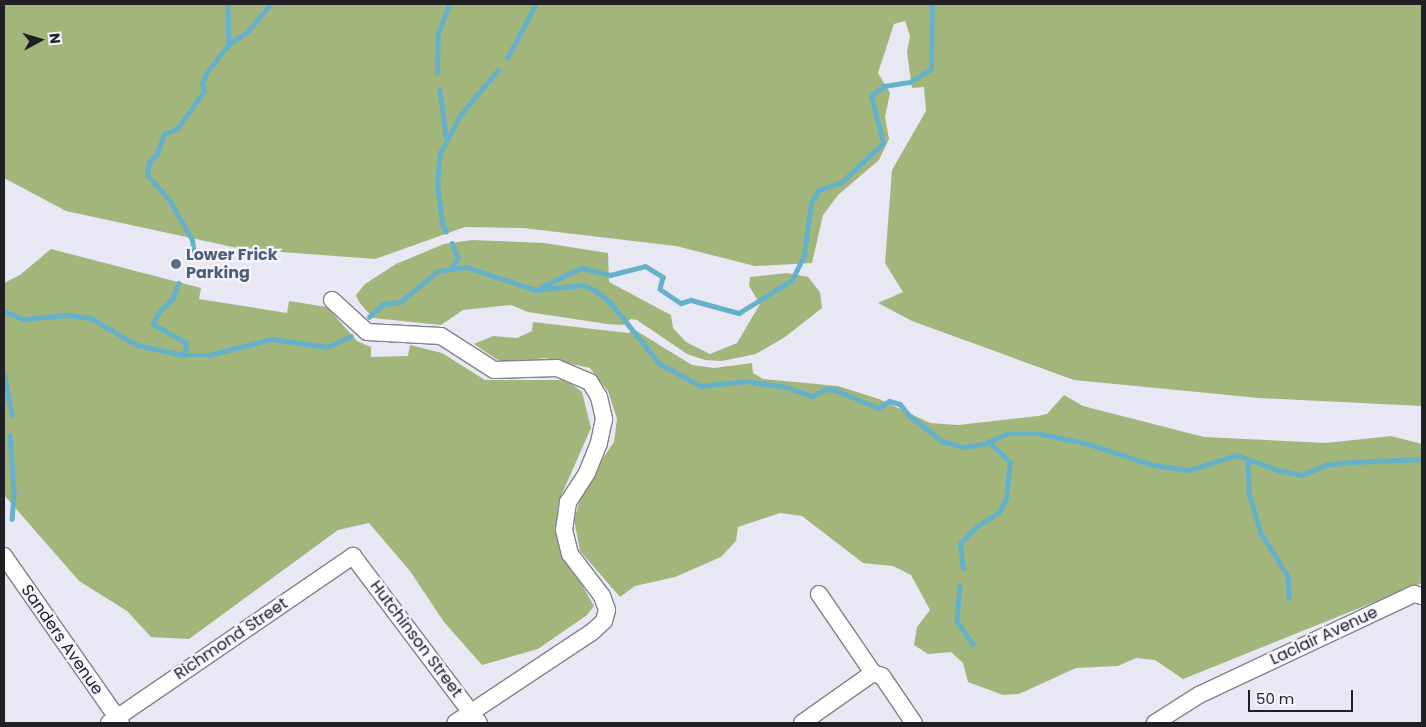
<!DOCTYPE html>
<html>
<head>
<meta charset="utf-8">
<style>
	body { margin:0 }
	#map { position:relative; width:1426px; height:727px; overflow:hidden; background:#e7e8f4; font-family:Poppins,sans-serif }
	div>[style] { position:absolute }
	.forest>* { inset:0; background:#a2b67b }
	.stream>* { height:4.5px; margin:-2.25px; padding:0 2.25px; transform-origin:2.25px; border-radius:2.25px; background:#66b1ca }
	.roads { filter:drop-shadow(1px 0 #81828c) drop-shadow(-1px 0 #81828c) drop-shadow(0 1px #81828c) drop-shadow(0 -1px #81828c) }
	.minor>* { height:16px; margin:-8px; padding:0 8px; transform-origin:8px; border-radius:8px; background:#fff }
	.dots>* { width:14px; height:14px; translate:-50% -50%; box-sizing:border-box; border:2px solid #f4f5ff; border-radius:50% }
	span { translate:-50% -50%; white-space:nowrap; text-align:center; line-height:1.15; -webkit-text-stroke:4.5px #f4f5ff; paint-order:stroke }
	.service-label { font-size:16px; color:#4e5e75; font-weight:700 }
	.left { translate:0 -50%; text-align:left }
	.street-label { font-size:16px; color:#202024 }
	.frame { position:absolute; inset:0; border:5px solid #202024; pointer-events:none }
	.north { position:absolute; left:15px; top:15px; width:50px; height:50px; -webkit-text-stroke:4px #f4f5ff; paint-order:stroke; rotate:84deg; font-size:14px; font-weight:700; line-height:20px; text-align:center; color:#202024 }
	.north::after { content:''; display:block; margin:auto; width:18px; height:22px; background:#202024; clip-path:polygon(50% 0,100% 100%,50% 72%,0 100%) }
	.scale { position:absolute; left:1248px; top:690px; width:105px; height:22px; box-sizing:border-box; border:2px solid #202024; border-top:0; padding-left:6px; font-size:15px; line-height:18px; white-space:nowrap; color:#202024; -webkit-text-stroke:4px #f4f5ff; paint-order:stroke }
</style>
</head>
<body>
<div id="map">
	<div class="forest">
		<div style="clip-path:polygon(4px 4px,1422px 4px,1422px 406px,1259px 398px,1074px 380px,912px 321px,878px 303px,903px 292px,885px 263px,892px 170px,926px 111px,924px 87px,912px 88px,907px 52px,910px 36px,905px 21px,894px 24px,878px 73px,890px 93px,885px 117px,889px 139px,879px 160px,838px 195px,823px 215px,812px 263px,755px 266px,676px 246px,523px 228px,465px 227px,375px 259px,242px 249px,66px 211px,4px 178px)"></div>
		<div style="clip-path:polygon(472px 240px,544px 243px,608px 253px,609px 282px,671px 315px,673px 328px,686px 342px,710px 354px,737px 343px,760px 304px,749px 286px,750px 277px,787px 273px,808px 277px,820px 292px,822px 308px,785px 337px,756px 354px,722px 361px,705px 360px,687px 354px,637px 320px,631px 319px,623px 325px,607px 324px,528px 312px,511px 305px,463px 310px,441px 325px,373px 318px,359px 302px,356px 295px,365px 284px,396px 264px,444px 244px)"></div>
		<div style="clip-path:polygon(51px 249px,201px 288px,199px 299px,287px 313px,289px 301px,327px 307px,357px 341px,371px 347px,371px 357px,408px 356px,410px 345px,442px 353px,485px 380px,566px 380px,582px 392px,591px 428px,558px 503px,557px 524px,562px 550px,594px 606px,587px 615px,538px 649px,482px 665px,444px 622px,410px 571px,369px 523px,338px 530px,189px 639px,151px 637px,127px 611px,79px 581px,4px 495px,4px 283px,20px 275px)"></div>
		<div style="clip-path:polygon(533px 322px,628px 333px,635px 330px,692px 365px,714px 368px,752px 363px,753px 373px,763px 379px,838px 386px,879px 399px,930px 423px,958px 425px,1038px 416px,1047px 414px,1064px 395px,1083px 406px,1204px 437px,1326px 443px,1391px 436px,1422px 444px,1422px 583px,1183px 679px,1155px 660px,1136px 658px,1118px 666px,1076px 668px,1019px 694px,1003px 695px,968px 682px,963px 663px,951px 652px,928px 654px,914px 645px,917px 627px,930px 610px,911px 575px,893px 566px,863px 563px,802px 516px,780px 513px,738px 527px,736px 541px,721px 557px,675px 577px,635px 586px,620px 597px,580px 551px,574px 520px,584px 486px,614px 442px,617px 419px,608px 391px,590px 368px,545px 358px,509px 363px,496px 359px,474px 344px,493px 336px,517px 338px,532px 331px)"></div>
	</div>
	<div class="stream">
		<div style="left:228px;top:4px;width:40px;rotate:88.6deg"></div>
		<div style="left:507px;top:58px;width:61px;rotate:-61.8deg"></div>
		<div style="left:437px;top:73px;width:39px;rotate:-89deg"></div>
		<div style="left:438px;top:34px;width:32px;rotate:-70deg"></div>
		<div style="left:440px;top:90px;width:46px;rotate:82.6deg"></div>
		<div style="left:446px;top:232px;width:10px;rotate:-114deg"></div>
		<div style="left:442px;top:223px;width:38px;rotate:-97deg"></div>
		<div style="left:437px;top:185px;width:32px;rotate:-85deg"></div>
		<div style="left:440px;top:153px;width:44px;rotate:-61.7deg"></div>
		<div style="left:461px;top:114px;width:57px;rotate:-49.9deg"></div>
		<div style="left:452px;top:243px;width:16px;rotate:68deg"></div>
		<div style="left:458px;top:258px;width:10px;rotate:119deg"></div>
		<div style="left:194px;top:256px;width:16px;rotate:-97deg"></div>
		<div style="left:192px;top:240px;width:46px;rotate:-119.9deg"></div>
		<div style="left:169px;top:200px;width:33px;rotate:-131deg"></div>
		<div style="left:147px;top:175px;width:13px;rotate:-81deg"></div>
		<div style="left:149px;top:162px;width:11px;rotate:-45deg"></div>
		<div style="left:157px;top:154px;width:21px;rotate:-71deg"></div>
		<div style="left:164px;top:134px;width:15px;rotate:-23deg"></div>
		<div style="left:178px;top:128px;width:45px;rotate:-54.9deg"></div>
		<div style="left:204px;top:91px;width:8px;rotate:-104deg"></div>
		<div style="left:202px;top:83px;width:12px;rotate:-66deg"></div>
		<div style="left:207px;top:72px;width:36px;rotate:-52deg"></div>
		<div style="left:229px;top:44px;width:23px;rotate:-34deg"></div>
		<div style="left:248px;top:31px;width:35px;rotate:-50deg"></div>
		<div style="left:179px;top:283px;width:17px;rotate:111deg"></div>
		<div style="left:173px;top:299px;width:18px;rotate:137deg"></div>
		<div style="left:160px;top:311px;width:15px;rotate:118deg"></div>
		<div style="left:153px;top:324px;width:37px;rotate:29deg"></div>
		<div style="left:185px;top:342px;width:5px;rotate:68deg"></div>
		<div style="left:187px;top:347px;width:9px;rotate:117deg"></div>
		<div style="left:541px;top:287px;width:45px;rotate:-24.9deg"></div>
		<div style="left:582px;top:268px;width:29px;rotate:14deg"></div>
		<div style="left:610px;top:275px;width:36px;rotate:-14deg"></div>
		<div style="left:645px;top:266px;width:21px;rotate:31deg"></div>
		<div style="left:663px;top:277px;width:12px;rotate:104deg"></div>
		<div style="left:660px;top:289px;width:25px;rotate:34deg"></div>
		<div style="left:681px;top:303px;width:10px;rotate:-17deg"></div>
		<div style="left:691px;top:300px;width:50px;rotate:15.2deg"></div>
		<div style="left:739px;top:313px;width:62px;rotate:-31.9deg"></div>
		<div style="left:792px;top:280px;width:28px;rotate:-64deg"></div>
		<div style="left:804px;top:255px;width:53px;rotate:-82.5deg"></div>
		<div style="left:811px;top:202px;width:14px;rotate:-56deg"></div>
		<div style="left:819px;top:190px;width:24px;rotate:-19deg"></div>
		<div style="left:842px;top:182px;width:57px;rotate:-43.6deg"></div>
		<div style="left:883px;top:143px;width:49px;rotate:-104.3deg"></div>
		<div style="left:871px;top:96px;width:16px;rotate:-38deg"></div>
		<div style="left:884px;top:86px;width:26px;rotate:-9deg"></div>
		<div style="left:910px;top:82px;width:25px;rotate:-32deg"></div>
		<div style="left:931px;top:69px;width:65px;rotate:-89.1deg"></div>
		<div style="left:4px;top:311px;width:21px;rotate:23deg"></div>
		<div style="left:23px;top:319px;width:44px;rotate:-5.2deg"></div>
		<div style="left:67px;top:315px;width:24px;rotate:7deg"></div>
		<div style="left:91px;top:318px;width:53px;rotate:30.4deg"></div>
		<div style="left:137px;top:345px;width:47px;rotate:12.3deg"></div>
		<div style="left:183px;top:355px;width:26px"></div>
		<div style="left:209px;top:355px;width:65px;rotate:-14.3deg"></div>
		<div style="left:272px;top:339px;width:57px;rotate:8.1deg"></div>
		<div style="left:328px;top:347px;width:25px;rotate:-26deg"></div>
		<div style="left:369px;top:317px;width:19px;rotate:-43deg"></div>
		<div style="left:383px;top:304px;width:17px;rotate:-7deg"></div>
		<div style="left:400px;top:302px;width:49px;rotate:-39.2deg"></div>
		<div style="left:438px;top:271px;width:28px;rotate:-8deg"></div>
		<div style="left:466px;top:267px;width:74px;rotate:18.2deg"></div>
		<div style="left:536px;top:290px;width:46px;rotate:-6.2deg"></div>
		<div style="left:582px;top:285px;width:14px;rotate:21deg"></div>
		<div style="left:595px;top:290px;width:19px;rotate:39deg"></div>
		<div style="left:610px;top:302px;width:80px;rotate:51.1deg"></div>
		<div style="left:660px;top:364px;width:47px;rotate:28.2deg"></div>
		<div style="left:701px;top:386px;width:45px;rotate:-6.3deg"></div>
		<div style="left:746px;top:381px;width:40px;rotate:8.5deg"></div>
		<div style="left:786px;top:387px;width:28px;rotate:19deg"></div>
		<div style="left:812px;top:396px;width:15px;rotate:-28deg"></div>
		<div style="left:825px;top:389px;width:11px;rotate:5deg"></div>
		<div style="left:836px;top:390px;width:46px;rotate:23.2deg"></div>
		<div style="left:878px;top:408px;width:13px;rotate:-32deg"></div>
		<div style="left:889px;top:401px;width:11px;rotate:15deg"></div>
		<div style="left:900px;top:404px;width:14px;rotate:51deg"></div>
		<div style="left:909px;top:415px;width:42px;rotate:38.2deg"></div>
		<div style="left:942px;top:441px;width:22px;rotate:16deg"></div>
		<div style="left:963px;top:447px;width:21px;rotate:-8deg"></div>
		<div style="left:984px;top:444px;width:24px;rotate:-24deg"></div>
		<div style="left:1006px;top:434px;width:35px"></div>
		<div style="left:1041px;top:434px;width:45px;rotate:11.6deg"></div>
		<div style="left:1085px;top:443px;width:71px;rotate:17.9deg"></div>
		<div style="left:1153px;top:465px;width:37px;rotate:8deg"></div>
		<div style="left:1190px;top:470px;width:49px;rotate:-17.7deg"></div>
		<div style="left:1237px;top:455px;width:44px;rotate:20.1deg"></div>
		<div style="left:1278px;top:470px;width:25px;rotate:12deg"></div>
		<div style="left:1302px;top:475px;width:26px;rotate:-23deg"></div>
		<div style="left:1326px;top:465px;width:25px;rotate:-7deg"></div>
		<div style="left:1351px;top:462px;width:71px;rotate:-2.4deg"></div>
		<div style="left:4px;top:373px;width:42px;rotate:79deg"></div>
		<div style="left:10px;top:435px;width:58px;rotate:86.1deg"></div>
		<div style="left:14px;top:493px;width:26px;rotate:94deg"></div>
		<div style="left:1248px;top:459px;width:34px;rotate:88deg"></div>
		<div style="left:1249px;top:493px;width:42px;rotate:73.3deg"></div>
		<div style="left:1261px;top:533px;width:51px;rotate:57.9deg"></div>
		<div style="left:1288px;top:576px;width:22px;rotate:87deg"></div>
		<div style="left:963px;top:569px;width:25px;rotate:-97deg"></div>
		<div style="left:960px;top:544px;width:23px;rotate:-47deg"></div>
		<div style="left:976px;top:527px;width:27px;rotate:-33deg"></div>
		<div style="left:999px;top:512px;width:15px;rotate:-62deg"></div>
		<div style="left:1006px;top:499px;width:36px;rotate:-84deg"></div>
		<div style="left:1010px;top:463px;width:30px;rotate:-135deg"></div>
		<div style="left:960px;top:585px;width:36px;rotate:95deg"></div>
		<div style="left:957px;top:621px;width:28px;rotate:55deg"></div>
	</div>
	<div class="roads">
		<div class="minor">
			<div style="left:332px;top:300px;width:47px;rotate:42.4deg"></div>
			<div style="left:367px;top:332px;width:74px;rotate:3.1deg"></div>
			<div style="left:441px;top:336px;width:63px;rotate:32.7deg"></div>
			<div style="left:494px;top:370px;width:63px;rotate:-1.8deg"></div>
			<div style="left:557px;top:368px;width:36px;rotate:23deg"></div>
			<div style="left:590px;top:382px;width:17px;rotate:59deg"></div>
			<div style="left:599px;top:397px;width:23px;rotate:77deg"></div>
			<div style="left:604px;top:419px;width:25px;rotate:102deg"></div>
			<div style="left:599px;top:443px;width:32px;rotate:112deg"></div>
			<div style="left:587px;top:473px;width:35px;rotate:123deg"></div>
			<div style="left:568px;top:502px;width:28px;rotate:98deg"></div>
			<div style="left:564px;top:530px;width:25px;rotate:76deg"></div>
			<div style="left:570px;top:554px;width:53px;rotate:52.7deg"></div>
			<div style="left:602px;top:596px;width:15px;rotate:70deg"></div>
			<div style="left:607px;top:610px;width:11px;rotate:105deg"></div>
			<div style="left:604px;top:621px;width:16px;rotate:137deg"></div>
			<div style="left:592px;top:632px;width:164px;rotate:146.4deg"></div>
			<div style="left:4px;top:556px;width:204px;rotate:55deg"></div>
			<div style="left:819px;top:594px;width:96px;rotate:55.6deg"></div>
			<div style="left:873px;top:673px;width:9px;rotate:18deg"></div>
			<div style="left:882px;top:676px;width:57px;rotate:55.8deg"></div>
			<div style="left:109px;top:723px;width:296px;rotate:-34.4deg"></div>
			<div style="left:353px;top:556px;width:209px;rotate:53deg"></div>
			<div style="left:802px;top:723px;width:87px;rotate:-35.2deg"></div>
			<div style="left:1155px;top:723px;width:52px;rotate:-32.5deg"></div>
			<div style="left:1199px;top:695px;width:238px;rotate:-25.2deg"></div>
			<div style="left:1414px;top:594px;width:8px;rotate:14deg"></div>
		</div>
	</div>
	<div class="dots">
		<div style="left:176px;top:264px;background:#5c6f8a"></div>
	</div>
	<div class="service-label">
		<span class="left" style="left:186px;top:264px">Lower Frick<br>Parking</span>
	</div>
	<div class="street-label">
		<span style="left:1324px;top:636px;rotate:-25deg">Laclair Avenue</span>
		<span style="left:231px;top:639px;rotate:-34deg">Richmond Street</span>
		<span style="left:416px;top:639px;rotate:53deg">Hutchinson Street</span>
		<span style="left:62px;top:640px;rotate:55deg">Sanders Avenue</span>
	</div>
	<div class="frame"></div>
	<div class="north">N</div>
	<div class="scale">50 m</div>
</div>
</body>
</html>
